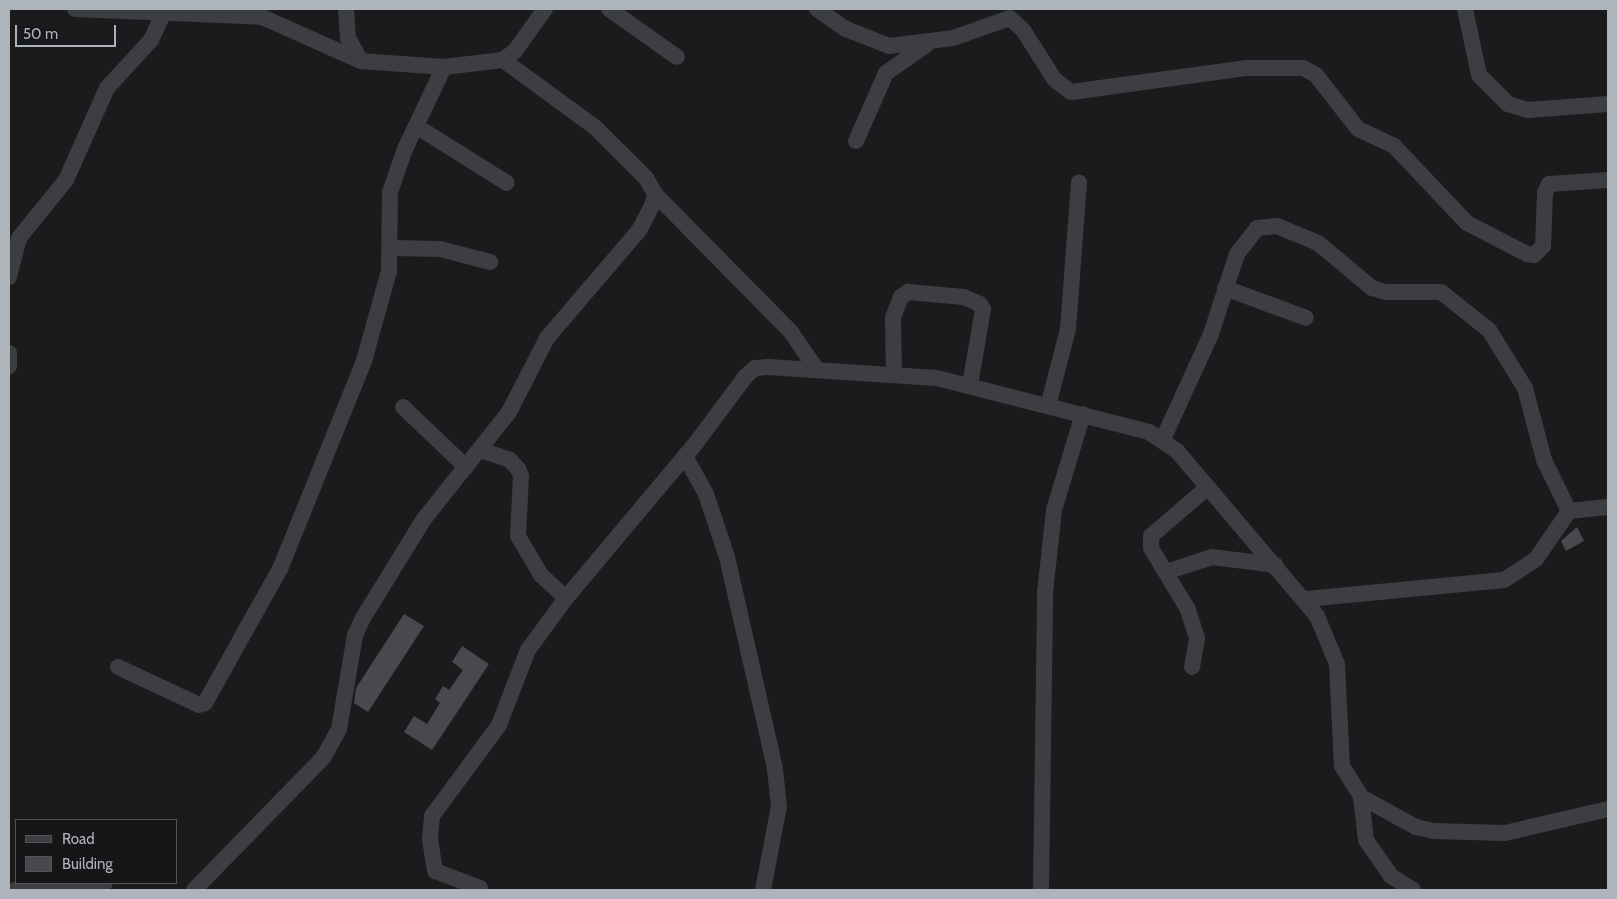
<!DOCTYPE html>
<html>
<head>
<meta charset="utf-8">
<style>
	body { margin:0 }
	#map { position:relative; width:1617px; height:899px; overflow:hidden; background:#1b1b1d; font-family:Cabin,sans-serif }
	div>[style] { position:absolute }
	.building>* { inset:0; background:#48494d }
	.minor>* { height:16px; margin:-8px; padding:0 8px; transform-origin:8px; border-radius:8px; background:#3c3e42 }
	span { translate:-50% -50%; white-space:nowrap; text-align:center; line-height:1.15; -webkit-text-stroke:4px #161618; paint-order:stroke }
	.frame { position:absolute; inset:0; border:10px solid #aeb4bc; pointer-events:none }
	.legend { position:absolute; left:15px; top:819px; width:162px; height:65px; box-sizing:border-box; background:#161618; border:1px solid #53555a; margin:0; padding:6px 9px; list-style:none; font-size:15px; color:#aeb4bc }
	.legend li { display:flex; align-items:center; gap:10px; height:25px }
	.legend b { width:25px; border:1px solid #53555a }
	.scale { position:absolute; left:15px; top:25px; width:101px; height:22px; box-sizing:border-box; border:2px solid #aeb4bc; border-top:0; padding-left:6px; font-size:15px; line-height:18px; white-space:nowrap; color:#aeb4bc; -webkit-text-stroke:4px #161618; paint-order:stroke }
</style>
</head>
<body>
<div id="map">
	<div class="building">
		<div style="clip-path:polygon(1577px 527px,1584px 541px,1566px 551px,1561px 541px)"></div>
		<div style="clip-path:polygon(404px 614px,424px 626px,368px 712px,354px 703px,356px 688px)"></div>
		<div style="clip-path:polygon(462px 646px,489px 664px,432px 750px,404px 732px,414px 716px,427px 724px,440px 703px,435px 699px,443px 686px,449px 690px,463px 670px,452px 662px)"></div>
	</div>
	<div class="minor">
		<div style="left:75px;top:9px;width:187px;rotate:2.4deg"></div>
		<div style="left:262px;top:17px;width:108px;rotate:24deg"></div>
		<div style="left:361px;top:61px;width:83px;rotate:4.1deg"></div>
		<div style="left:444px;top:67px;width:59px;rotate:-6.8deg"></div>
		<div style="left:503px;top:60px;width:15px;rotate:-37deg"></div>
		<div style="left:515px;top:51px;width:52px;rotate:-54.5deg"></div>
		<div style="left:346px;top:9px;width:29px;rotate:86deg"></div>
		<div style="left:348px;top:38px;width:26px;rotate:61deg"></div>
		<div style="left:609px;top:9px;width:83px;rotate:35.2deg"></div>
		<div style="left:817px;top:9px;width:35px;rotate:35deg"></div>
		<div style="left:846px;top:29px;width:46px;rotate:21.6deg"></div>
		<div style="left:889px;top:46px;width:64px;rotate:-7.1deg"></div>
		<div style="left:953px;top:38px;width:60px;rotate:-19.3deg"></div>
		<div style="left:1010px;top:18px;width:18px;rotate:43deg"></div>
		<div style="left:1023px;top:30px;width:59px;rotate:57.4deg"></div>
		<div style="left:1055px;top:80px;width:20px;rotate:37deg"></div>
		<div style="left:1071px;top:92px;width:178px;rotate:-7.8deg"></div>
		<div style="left:1247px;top:68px;width:56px"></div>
		<div style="left:1303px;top:68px;width:15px;rotate:28deg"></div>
		<div style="left:1316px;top:75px;width:68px;rotate:52.1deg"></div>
		<div style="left:1358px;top:129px;width:40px;rotate:25deg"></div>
		<div style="left:1394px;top:146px;width:106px;rotate:46.5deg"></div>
		<div style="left:1467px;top:223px;width:68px;rotate:27.3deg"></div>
		<div style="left:1527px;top:254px;width:7px;rotate:8deg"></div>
		<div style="left:1534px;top:255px;width:13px;rotate:-45deg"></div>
		<div style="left:1543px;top:246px;width:53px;rotate:-87.8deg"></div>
		<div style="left:1545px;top:193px;width:10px;rotate:-66deg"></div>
		<div style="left:1549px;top:184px;width:59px;rotate:-3.9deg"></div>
		<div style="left:1465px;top:9px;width:67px;rotate:78deg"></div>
		<div style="left:1479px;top:75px;width:41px;rotate:45deg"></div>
		<div style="left:1508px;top:104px;width:21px;rotate:17deg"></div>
		<div style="left:1528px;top:110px;width:80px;rotate:-4.3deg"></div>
		<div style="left:416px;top:126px;width:107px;rotate:32.1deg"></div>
		<div style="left:856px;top:141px;width:74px;rotate:-66.2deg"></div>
		<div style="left:886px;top:73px;width:49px;rotate:-35deg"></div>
		<div style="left:655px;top:194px;width:194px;rotate:45.4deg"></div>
		<div style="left:791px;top:332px;width:46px;rotate:55.6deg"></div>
		<div style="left:390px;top:248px;width:50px;rotate:1.1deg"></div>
		<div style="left:440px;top:249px;width:52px;rotate:14.6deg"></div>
		<div style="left:9px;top:277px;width:40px;rotate:-75.6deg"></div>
		<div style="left:19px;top:238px;width:75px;rotate:-51deg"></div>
		<div style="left:66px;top:180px;width:101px;rotate:-66deg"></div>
		<div style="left:107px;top:88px;width:65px;rotate:-47.5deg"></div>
		<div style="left:151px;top:40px;width:29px;rotate:-65deg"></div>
		<div style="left:1225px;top:288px;width:86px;rotate:20.3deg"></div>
		<div style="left:9px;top:353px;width:13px;rotate:90deg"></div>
		<div style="left:894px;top:375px;width:58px;rotate:-91deg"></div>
		<div style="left:893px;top:317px;width:22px;rotate:-68deg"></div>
		<div style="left:901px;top:297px;width:9px;rotate:-36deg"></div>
		<div style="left:908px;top:292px;width:56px;rotate:5.1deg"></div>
		<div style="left:964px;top:297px;width:17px;rotate:24deg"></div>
		<div style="left:980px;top:304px;width:6px;rotate:59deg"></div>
		<div style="left:983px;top:309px;width:77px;rotate:99.7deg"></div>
		<div style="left:1048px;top:406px;width:80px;rotate:-75.4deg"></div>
		<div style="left:1068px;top:329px;width:147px;rotate:-85.7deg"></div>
		<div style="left:403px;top:407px;width:87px;rotate:43.6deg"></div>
		<div style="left:1163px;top:439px;width:115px;rotate:-65.4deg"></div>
		<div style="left:1211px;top:334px;width:84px;rotate:-72deg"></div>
		<div style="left:1237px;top:254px;width:33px;rotate:-52deg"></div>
		<div style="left:1257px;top:228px;width:20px;rotate:-6deg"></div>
		<div style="left:1277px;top:226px;width:44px;rotate:22.5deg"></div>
		<div style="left:1318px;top:243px;width:70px;rotate:39.8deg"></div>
		<div style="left:1372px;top:288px;width:15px;rotate:16deg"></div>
		<div style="left:1386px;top:292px;width:55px"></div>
		<div style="left:1441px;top:292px;width:61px;rotate:38.4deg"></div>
		<div style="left:1489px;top:330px;width:68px;rotate:58.2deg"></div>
		<div style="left:1525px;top:388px;width:74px;rotate:75.2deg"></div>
		<div style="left:1544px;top:460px;width:57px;rotate:63.9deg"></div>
		<div style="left:481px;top:450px;width:31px;rotate:19deg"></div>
		<div style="left:510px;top:460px;width:12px;rotate:48deg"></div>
		<div style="left:518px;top:469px;width:8px;rotate:67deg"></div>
		<div style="left:521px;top:476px;width:60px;rotate:92.9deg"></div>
		<div style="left:518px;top:536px;width:45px;rotate:59.5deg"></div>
		<div style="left:541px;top:575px;width:34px;rotate:43deg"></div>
		<div style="left:685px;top:456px;width:43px;rotate:61.1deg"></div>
		<div style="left:706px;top:494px;width:66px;rotate:71.6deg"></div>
		<div style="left:727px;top:557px;width:217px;rotate:77.2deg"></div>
		<div style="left:775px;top:769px;width:37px;rotate:84deg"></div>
		<div style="left:779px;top:806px;width:86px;rotate:100.8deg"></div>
		<div style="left:1166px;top:572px;width:48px;rotate:-18.1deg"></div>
		<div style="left:1212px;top:557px;width:64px;rotate:7.1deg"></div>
		<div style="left:1306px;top:599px;width:199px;rotate:-5.5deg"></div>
		<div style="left:1504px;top:580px;width:38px;rotate:-33deg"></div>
		<div style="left:1536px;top:559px;width:58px;rotate:-55.5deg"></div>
		<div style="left:1569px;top:511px;width:39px;rotate:-6deg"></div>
		<div style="left:118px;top:667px;width:89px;rotate:25.1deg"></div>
		<div style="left:199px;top:705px;width:6px;rotate:-18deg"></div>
		<div style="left:205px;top:703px;width:154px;rotate:-60.8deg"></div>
		<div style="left:280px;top:569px;width:224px;rotate:-68deg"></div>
		<div style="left:364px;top:361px;width:93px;rotate:-74.5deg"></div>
		<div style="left:389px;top:271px;width:79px;rotate:-89.3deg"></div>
		<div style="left:390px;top:192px;width:46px;rotate:-70.8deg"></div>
		<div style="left:405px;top:149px;width:91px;rotate:-64.6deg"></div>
		<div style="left:1192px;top:667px;width:29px;rotate:-80deg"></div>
		<div style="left:1197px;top:638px;width:32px;rotate:-108deg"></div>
		<div style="left:1187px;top:608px;width:70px;rotate:-121deg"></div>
		<div style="left:1151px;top:548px;width:12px;rotate:-90deg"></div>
		<div style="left:1151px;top:536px;width:75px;rotate:-40.7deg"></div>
		<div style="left:1361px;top:797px;width:43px;rotate:83.4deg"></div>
		<div style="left:1366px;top:840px;width:44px;rotate:55.2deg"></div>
		<div style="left:1391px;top:876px;width:26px;rotate:32deg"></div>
		<div style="left:480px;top:888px;width:48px;rotate:-159.3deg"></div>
		<div style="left:435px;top:871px;width:32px;rotate:-99deg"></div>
		<div style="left:430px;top:839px;width:23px;rotate:-85deg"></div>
		<div style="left:432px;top:816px;width:113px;rotate:-53.6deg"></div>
		<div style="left:499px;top:725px;width:80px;rotate:-68.9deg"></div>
		<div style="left:528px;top:650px;width:64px;rotate:-53.8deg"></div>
		<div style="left:566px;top:598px;width:202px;rotate:-50deg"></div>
		<div style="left:696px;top:443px;width:82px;rotate:-53.4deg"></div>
		<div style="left:745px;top:377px;width:13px;rotate:-42deg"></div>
		<div style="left:755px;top:368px;width:13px;rotate:-4deg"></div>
		<div style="left:768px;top:367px;width:169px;rotate:3.7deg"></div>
		<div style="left:937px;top:378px;width:219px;rotate:14.3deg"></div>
		<div style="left:1149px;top:432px;width:34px;rotate:34deg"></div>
		<div style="left:1177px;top:451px;width:216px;rotate:49.7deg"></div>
		<div style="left:1317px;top:616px;width:52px;rotate:67.4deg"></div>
		<div style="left:1337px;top:664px;width:102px;rotate:87.2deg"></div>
		<div style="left:1342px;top:766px;width:36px;rotate:58deg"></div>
		<div style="left:1361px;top:797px;width:63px;rotate:28.6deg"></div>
		<div style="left:1416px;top:827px;width:17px;rotate:13deg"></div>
		<div style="left:1433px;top:831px;width:72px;rotate:1.6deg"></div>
		<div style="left:1505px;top:833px;width:106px;rotate:-13.1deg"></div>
		<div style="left:15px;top:890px;width:90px;rotate:-4.4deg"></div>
		<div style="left:194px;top:890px;width:185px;rotate:-45.7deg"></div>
		<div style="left:323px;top:758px;width:33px;rotate:-61deg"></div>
		<div style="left:339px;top:729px;width:95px;rotate:-80.3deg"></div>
		<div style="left:355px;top:635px;width:19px;rotate:-65deg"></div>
		<div style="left:363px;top:618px;width:116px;rotate:-58.4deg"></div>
		<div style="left:424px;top:519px;width:137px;rotate:-51.5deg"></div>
		<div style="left:509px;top:412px;width:83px;rotate:-62.8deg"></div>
		<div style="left:547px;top:338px;width:143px;rotate:-49.5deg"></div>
		<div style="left:640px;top:229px;width:29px;rotate:-63deg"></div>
		<div style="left:653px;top:203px;width:9px;rotate:-77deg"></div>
		<div style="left:655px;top:194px;width:18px;rotate:-119deg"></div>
		<div style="left:646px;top:178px;width:71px;rotate:-135deg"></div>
		<div style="left:596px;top:128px;width:115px;rotate:-143.8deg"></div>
		<div style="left:1041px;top:890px;width:297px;rotate:-89.2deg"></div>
		<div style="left:1045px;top:593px;width:83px;rotate:-83.8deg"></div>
		<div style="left:1054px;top:510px;width:100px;rotate:-73.2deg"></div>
	</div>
	<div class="frame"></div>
	<ul class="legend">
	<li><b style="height:6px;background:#3c3e42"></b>Road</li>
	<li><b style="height:14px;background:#48494d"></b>Building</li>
	</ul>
	<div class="scale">50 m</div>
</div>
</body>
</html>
